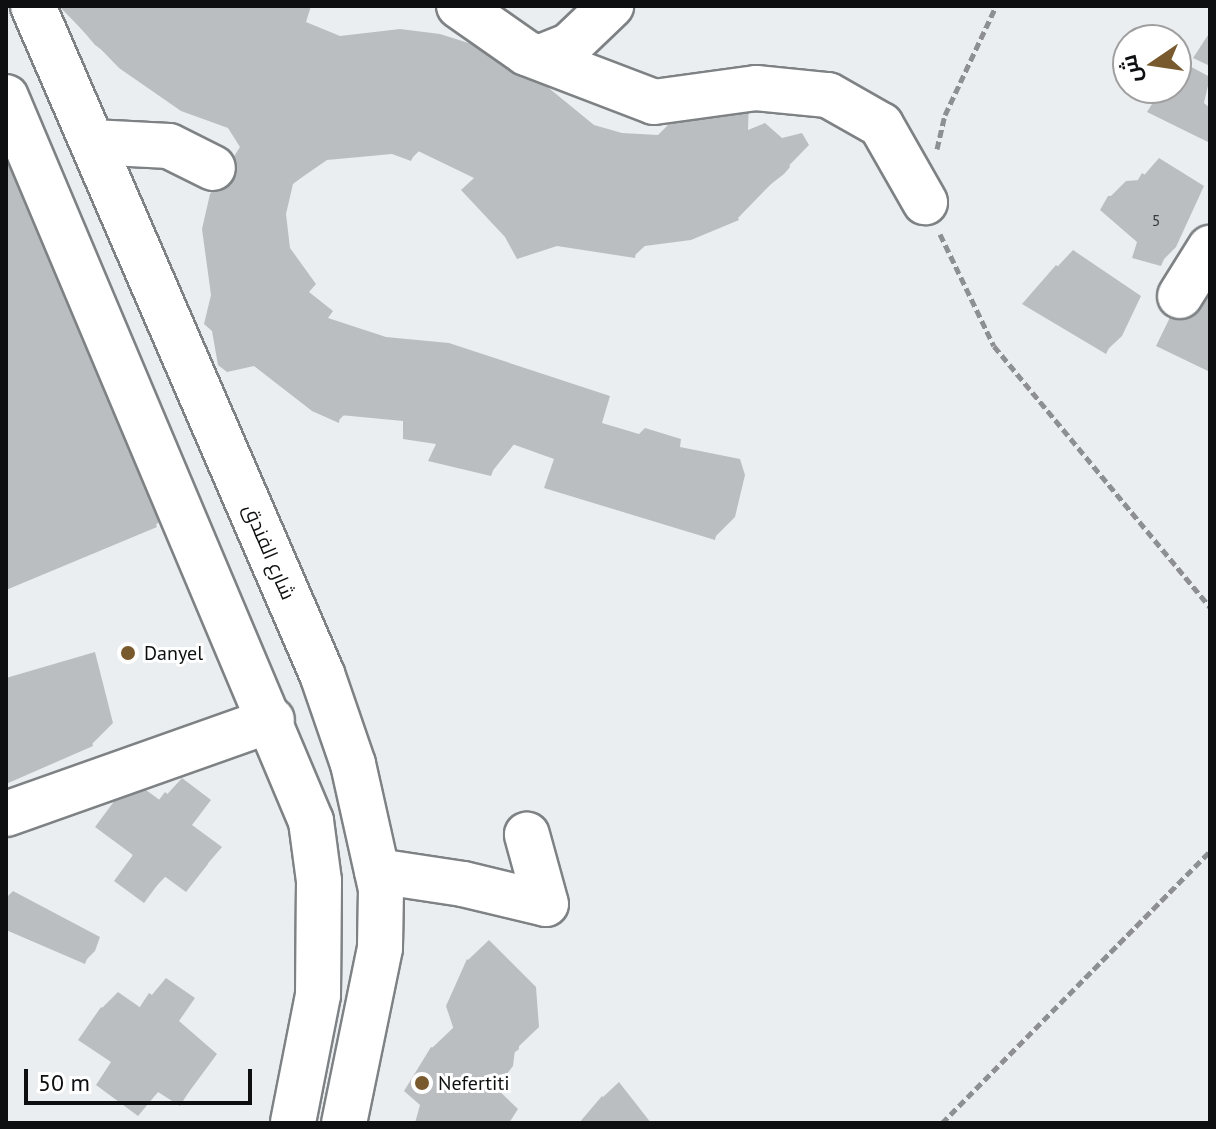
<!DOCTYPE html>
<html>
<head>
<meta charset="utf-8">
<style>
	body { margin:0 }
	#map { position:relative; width:1216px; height:1129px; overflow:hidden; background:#eaeef1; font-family:"PT Sans",Cairo,sans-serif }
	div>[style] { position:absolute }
	.shadow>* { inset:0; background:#0003 }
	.building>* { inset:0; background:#bbbec1 }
	.path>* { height:5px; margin-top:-2.5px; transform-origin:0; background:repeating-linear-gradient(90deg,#8d8f92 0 8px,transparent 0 12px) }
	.roads { filter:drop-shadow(2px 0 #7e8284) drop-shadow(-2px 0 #7e8284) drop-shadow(0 2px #7e8284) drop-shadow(0 -2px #7e8284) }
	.minor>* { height:44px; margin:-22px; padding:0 22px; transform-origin:22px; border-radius:22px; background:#fff }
	.dots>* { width:22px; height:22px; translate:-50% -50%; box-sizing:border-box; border:4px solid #fff; border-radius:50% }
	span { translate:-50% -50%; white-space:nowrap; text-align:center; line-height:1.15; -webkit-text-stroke:6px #fff; paint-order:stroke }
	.number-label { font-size:16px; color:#393b3c }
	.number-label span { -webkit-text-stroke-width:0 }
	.street-label { font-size:20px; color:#0e0f10 }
	.poi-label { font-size:20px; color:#0e0f10 }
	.left { translate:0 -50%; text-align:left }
	.frame { position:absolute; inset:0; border:8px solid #0e0f10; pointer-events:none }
	.north { position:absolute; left:1112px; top:24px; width:80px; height:80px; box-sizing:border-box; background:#fff; border:2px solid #9f9f9f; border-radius:50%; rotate:257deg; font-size:22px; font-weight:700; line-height:32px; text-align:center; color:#0e0f10 }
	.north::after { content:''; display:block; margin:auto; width:28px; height:36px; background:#785a2e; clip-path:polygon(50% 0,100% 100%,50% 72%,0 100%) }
	.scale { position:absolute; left:24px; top:1069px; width:228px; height:36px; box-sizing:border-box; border:4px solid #0e0f10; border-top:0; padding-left:10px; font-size:24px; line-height:28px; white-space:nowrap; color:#0e0f10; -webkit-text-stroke:6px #fff; paint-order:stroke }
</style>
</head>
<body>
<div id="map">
	<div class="shadow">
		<div style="clip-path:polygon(62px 6px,311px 6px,306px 22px,340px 36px,400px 29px,440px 34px,494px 51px,517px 62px,594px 125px,622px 133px,658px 135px,670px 123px,711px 108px,718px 121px,741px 95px,749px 100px,748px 130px,765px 123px,782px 138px,802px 133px,809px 145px,738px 218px,647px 244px,634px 256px,420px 150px,411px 159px,392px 152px,326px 158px,293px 184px,286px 214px,290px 248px,316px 284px,309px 292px,333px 311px,328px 318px,386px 337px,449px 343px,610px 396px,602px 423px,639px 434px,645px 428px,681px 439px,680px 447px,740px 459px,745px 475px,735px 517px,714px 538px,556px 458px,515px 443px,490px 474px,405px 419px,345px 414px,338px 421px,255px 364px,242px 147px,230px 126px,182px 109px,95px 45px)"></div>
		<div style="clip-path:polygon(1184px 63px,1210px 77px,1204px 103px,1210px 108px,1210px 141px,1165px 88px,1176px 88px,1176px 71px)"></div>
		<div style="clip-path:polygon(6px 158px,176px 504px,156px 525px,6px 588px)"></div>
		<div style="clip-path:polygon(1159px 158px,1204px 186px,1176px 247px,1160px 263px,1110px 197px,1126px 181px,1140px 180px)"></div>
		<div style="clip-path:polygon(1073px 250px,1141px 296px,1122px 336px,1106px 351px,1058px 266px)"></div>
		<div style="clip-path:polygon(95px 652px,113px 723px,92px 744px,6px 782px,6px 678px)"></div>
		<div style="clip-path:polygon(182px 778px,211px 800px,192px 825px,222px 847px,186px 889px,167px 875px,143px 900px,119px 797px,135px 782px,161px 801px)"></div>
		<div style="clip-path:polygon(13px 891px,100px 937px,95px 951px,85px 961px,6px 927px,6px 898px)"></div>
		<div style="clip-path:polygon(489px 940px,536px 987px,539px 1027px,515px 1050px,513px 1066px,496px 1088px,518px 1109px,509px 1123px,417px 1123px,432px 1048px,455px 1026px,448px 1006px,468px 960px)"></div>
		<div style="clip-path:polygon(166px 978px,195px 998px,179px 1021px,217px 1054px,180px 1104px,159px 1091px,138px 1113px,114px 1062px,102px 1008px,118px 992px,141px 1008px)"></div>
		<div style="clip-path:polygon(619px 1082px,651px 1123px,582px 1123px,603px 1097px)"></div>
	</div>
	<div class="building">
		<div style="clip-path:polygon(59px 6px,279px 6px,296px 15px,286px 43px,319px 56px,378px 49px,419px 54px,473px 71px,496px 82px,573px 145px,647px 155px,647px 143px,690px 127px,700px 147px,711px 137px,714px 118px,725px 115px,728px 149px,743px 143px,761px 158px,786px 155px,790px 167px,784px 174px,735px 212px,739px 220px,691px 240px,637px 247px,635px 258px,557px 246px,517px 259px,505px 237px,461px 190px,474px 178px,416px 150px,411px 161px,392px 154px,327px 160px,285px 189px,267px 221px,270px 269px,297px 306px,290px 314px,314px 332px,310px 339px,365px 357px,427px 363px,591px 416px,583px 443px,622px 455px,623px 447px,661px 459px,660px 467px,720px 479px,725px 496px,715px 540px,544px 488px,554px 459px,504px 441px,491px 476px,428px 461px,436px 444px,403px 439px,403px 421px,340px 415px,339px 423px,312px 411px,254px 366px,227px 372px,218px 365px,212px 331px,204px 324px,211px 295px,202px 229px,210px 194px,240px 147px,228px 128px,181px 111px,119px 68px)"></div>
		<div style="clip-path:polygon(1210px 32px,1210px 66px,1193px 58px)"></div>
		<div style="clip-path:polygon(1176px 74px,1206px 91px,1195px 114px,1210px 126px,1210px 143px,1147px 112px,1162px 88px,1176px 88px)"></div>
		<div style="clip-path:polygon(1142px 173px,1189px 202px,1161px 266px,1132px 258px,1137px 242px,1100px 210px,1108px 196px,1129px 195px)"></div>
		<div style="clip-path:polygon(6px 220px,157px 527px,6px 590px)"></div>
		<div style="clip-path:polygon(1056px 265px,1126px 313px,1106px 354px,1022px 304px)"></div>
		<div style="clip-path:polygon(1210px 290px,1210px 372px,1156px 346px,1180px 297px,1202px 307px)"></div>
		<div style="clip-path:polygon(74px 672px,93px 746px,6px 784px,6px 691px)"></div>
		<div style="clip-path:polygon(165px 792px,197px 817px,178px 842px,208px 864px,186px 892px,164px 876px,144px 903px,114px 881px,133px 855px,95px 827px,118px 796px,146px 817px)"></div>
		<div style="clip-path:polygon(6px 903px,91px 948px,85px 964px,6px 930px)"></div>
		<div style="clip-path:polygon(467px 959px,517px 1008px,519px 1049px,496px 1067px,493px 1089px,477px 1109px,491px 1123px,415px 1123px,420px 1105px,404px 1091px,431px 1047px,443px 1051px,456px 1036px,446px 1006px)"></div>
		<div style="clip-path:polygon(149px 993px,181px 1014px,165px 1038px,202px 1070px,180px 1106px,158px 1092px,138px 1116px,96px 1085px,111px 1062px,78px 1040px,101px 1007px,128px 1025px)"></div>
		<div style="clip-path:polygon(602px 1096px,623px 1123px,579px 1123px)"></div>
	</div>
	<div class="path">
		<div style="left:937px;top:149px;width:35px;rotate:-77deg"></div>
		<div style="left:945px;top:115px;width:120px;rotate:-64.9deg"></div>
		<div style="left:940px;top:234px;width:124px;rotate:64.3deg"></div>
		<div style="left:994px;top:346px;width:339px;rotate:50.4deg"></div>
		<div style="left:942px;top:1123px;width:382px;rotate:-45.4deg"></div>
	</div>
	<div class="roads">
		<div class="minor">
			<div style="left:33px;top:6px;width:728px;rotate:66.61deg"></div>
			<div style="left:322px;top:674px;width:95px;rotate:71deg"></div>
			<div style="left:353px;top:764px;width:128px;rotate:77.4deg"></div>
			<div style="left:381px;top:889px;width:59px;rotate:91deg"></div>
			<div style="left:380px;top:948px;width:179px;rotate:101.6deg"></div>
			<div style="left:459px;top:6px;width:82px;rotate:35deg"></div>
			<div style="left:526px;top:53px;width:137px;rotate:20.9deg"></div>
			<div style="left:654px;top:102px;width:103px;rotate:-7.8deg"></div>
			<div style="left:756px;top:88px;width:72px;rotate:5.6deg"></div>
			<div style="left:828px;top:95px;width:61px;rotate:29.5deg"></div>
			<div style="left:881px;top:125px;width:89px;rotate:60.3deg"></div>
			<div style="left:541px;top:57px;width:31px;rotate:-22deg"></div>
			<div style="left:570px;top:45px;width:57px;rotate:-43.6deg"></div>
			<div style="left:6px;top:97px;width:786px;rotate:67.16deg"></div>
			<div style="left:311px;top:821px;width:61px;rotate:82.4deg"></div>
			<div style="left:319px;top:881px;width:114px;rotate:90.5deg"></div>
			<div style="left:318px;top:995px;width:130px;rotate:101.1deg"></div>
			<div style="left:92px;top:142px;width:77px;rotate:3deg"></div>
			<div style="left:169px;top:146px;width:49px;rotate:26.6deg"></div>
			<div style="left:1180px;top:296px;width:57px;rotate:-58deg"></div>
			<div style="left:6px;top:814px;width:282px;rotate:-19.5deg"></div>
			<div style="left:377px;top:871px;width:87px;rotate:8.6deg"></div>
			<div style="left:463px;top:884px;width:85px;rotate:13.5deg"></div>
			<div style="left:546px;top:904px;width:72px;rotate:-105.4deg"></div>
		</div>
	</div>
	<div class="dots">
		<div style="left:128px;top:653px;background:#785a2e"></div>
		<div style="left:422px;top:1083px;background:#785a2e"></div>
	</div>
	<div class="number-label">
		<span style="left:1156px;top:220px">5</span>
	</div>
	<div class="street-label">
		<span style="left:269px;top:552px;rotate:67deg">شارع الفندق</span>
	</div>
	<div class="poi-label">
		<span class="left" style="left:144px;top:653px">Danyel</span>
		<span class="left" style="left:438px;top:1083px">Nefertiti</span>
	</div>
	<div class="frame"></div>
	<div class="north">ش</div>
	<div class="scale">50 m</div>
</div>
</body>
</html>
